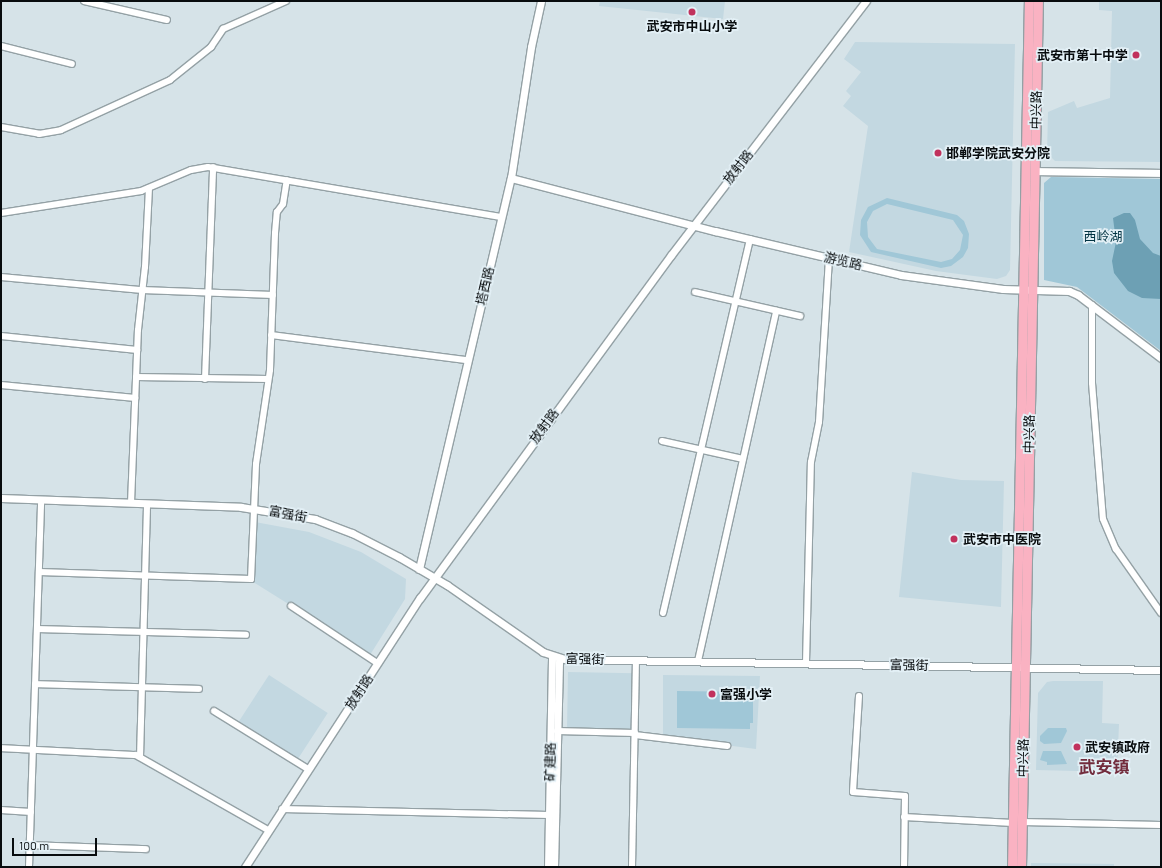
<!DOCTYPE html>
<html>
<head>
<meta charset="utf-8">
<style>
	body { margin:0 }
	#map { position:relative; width:1162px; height:868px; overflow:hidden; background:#d6e3e8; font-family:Barlow,"Noto Sans SC",sans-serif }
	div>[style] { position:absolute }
	.built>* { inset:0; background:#c3d8e1; transform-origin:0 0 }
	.green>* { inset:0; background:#a0c7d7 }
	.water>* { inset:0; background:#6da0b4 }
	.roads { filter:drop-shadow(1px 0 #94a1a5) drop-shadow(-1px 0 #94a1a5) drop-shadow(0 1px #94a1a5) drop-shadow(0 -1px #94a1a5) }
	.minor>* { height:6px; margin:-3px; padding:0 3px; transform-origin:3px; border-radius:3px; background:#fff }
	.tertiary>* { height:7px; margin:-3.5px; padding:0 3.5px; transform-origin:3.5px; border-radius:3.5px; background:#fff }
	.primary>* { height:9px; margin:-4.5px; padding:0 4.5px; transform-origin:4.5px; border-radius:4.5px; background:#fab2c2 }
	.dots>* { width:11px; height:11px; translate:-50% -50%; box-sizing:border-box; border:2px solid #e3f0f6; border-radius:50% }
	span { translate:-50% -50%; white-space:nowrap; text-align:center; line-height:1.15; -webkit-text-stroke:3.5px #e3f0f6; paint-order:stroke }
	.poi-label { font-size:13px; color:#080c0e; font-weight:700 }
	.right { translate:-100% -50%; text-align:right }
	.left { translate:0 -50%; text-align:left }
	.street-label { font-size:13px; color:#080c0e }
	.park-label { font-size:13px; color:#013342 }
	.district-label { font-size:17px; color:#722c3d; font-weight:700 }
	.frame { position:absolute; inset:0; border:2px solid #080c0e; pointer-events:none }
	.scale { position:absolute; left:12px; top:838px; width:85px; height:18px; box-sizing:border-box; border:2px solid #080c0e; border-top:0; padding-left:5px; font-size:12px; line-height:14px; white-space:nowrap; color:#080c0e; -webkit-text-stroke:3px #e3f0f6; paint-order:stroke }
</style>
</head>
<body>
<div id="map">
	<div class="built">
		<div style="clip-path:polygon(600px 1px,725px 1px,723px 19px,599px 6px)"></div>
		<div style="clip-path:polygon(1099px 1px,1161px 1px,1161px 162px,1055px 161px,1047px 153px,1048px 112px,1074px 101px,1077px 108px,1110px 98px,1112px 11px,1099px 10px)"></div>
		<div style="clip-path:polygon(855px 42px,1015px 44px,1010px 270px,1006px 276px,997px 279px,936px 271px,849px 252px,868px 126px,843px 106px,851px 96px,846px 91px,861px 72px,844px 59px)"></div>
		<div style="clip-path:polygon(912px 472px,961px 480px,1004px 481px,1001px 607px,899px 597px)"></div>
		<div style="clip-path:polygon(255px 522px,309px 532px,361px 552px,406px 579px,405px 599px,370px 655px,253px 582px)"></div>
		<div style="left:568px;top:672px;width:67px;height:57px;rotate:1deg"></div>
		<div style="left:269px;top:675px;width:70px;height:59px;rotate:33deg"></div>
		<div style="clip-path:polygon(663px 675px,760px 676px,756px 749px,663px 737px)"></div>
		<div style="clip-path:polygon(1053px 681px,1103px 681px,1102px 723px,1119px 724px,1117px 772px,1036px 770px,1038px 693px,1047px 682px)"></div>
		<div style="clip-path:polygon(1031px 863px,1114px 864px,1114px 867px,1031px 867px)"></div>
	</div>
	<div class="green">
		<div style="clip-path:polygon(1051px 177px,1161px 179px,1161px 351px,1077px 287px,1044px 280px,1044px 183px)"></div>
		<div style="clip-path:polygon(evenodd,887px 198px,957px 215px,964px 221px,969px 234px,968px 248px,963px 257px,951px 266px,941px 268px,871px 252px,860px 235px,861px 220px,868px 207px,887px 198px,887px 204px,953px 220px,963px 235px,960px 250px,952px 259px,941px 262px,877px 249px,868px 237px,867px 222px,873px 211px,887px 204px)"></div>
		<div style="clip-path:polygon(677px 691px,753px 692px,753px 723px,750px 723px,750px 729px,677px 728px)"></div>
		<div style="clip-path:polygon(1048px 728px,1066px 728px,1067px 731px,1061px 743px,1044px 744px,1040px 741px,1040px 736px)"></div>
		<div style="clip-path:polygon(1043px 751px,1061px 751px,1067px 764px,1047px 765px,1047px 762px,1040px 760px)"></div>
	</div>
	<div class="water">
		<div style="clip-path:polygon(1124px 213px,1130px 213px,1135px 220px,1140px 239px,1153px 253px,1161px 256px,1161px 299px,1142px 298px,1128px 291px,1114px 273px,1112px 261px,1116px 242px,1113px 218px)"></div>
	</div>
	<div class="roads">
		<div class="minor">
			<div style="left:84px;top:1px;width:85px;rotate:12.9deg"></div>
			<div style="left:1px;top:46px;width:73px;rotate:14.2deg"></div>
			<div style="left:1px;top:127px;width:39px;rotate:10deg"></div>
			<div style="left:39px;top:134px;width:22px;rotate:-10deg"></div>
			<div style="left:61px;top:130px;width:120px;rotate:-24.6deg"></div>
			<div style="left:170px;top:80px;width:53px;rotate:-38.8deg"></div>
			<div style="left:211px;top:47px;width:22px;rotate:-56deg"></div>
			<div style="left:223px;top:29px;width:69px;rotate:-24deg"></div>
			<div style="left:1px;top:213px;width:142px;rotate:-8.9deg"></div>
			<div style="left:141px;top:191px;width:54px;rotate:-22.8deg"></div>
			<div style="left:191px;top:170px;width:17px;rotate:-10deg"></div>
			<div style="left:208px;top:167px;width:297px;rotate:9.7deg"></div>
			<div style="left:1px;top:277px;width:142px;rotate:5.3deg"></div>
			<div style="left:142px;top:290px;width:131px;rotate:2.2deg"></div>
			<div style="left:695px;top:292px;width:108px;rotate:12.9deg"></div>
			<div style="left:1092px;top:305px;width:78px;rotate:90deg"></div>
			<div style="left:1092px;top:383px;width:136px;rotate:85.4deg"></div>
			<div style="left:1103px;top:519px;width:33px;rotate:67deg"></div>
			<div style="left:1116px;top:549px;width:78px;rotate:54.9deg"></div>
			<div style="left:271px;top:335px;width:198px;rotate:7.3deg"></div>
			<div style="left:1px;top:336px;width:137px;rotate:5.9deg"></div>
			<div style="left:136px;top:377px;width:132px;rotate:0.9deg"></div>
			<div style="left:205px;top:379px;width:212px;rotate:-87.8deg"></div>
			<div style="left:1px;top:385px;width:135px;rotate:5.5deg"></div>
			<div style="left:662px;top:441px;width:83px;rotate:12.5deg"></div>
			<div style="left:131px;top:503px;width:173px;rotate:-87.7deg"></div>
			<div style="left:138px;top:330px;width:63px;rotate:-83.7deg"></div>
			<div style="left:145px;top:267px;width:79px;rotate:-87.1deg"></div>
			<div style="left:39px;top:572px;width:212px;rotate:1.9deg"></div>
			<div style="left:251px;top:579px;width:115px;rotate:-87.5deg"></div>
			<div style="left:256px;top:464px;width:95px;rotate:-81.5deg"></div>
			<div style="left:270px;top:370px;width:137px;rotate:-87.9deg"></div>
			<div style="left:275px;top:233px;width:21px;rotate:-85deg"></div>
			<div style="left:277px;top:212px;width:10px;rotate:-53deg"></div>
			<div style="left:283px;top:204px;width:24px;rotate:-81deg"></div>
			<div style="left:291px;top:606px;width:103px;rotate:33.5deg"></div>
			<div style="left:663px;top:613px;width:384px;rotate:-76.9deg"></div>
			<div style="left:37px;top:629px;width:209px;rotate:1.6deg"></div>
			<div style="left:698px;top:661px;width:359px;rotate:-77.4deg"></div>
			<div style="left:806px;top:663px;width:201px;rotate:-88.6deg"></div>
			<div style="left:811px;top:462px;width:41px;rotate:-78.7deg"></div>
			<div style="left:819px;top:422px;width:164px;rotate:-86.5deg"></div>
			<div style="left:35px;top:684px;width:164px;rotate:1.7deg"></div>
			<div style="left:859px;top:696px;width:96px;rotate:93.6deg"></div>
			<div style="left:853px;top:792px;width:52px;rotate:4.4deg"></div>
			<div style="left:905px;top:796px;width:71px;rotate:90.8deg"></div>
			<div style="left:214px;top:711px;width:110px;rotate:31.7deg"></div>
			<div style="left:557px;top:731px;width:78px;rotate:1.5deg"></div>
			<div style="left:635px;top:735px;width:93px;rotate:6.8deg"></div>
			<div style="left:1px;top:748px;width:135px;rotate:3deg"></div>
			<div style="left:136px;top:755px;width:152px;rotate:29.6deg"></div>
			<div style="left:140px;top:757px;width:253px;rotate:-88.4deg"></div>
			<div style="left:282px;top:809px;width:267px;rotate:1.3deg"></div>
			<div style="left:1px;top:810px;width:30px;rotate:4deg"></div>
			<div style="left:904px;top:817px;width:109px;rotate:3.2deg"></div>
			<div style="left:1022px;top:822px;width:139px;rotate:1.2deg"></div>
			<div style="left:30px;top:845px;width:116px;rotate:2deg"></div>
			<div style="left:29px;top:867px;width:367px;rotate:-88.1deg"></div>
			<div style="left:632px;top:867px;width:207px;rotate:-88.9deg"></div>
		</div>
		<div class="tertiary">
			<div style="left:1035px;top:171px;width:126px;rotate:0.9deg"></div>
			<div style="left:511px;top:178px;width:211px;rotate:14.6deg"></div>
			<div style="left:715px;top:231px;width:191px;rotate:13.3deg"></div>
			<div style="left:901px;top:275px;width:103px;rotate:7.8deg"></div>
			<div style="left:1003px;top:289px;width:66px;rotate:1.7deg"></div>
			<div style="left:1069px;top:291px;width:10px;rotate:24deg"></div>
			<div style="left:1078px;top:295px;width:104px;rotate:37.2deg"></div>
			<div style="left:1px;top:498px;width:240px;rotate:2.1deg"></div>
			<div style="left:241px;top:507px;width:75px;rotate:9.2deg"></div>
			<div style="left:315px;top:519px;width:40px;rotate:21deg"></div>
			<div style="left:352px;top:533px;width:53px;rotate:27.1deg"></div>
			<div style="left:399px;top:557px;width:56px;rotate:30.3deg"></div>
			<div style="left:447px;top:585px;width:117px;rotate:34.9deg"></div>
			<div style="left:543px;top:652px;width:23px;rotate:18deg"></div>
			<div style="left:565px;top:659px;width:596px;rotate:1.06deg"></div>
			<div style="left:419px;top:569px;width:402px;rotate:-76.8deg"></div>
			<div style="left:511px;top:178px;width:133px;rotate:-81.3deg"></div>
			<div style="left:531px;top:47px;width:47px;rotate:-77.7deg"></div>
			<div style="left:245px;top:867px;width:321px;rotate:-57deg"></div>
			<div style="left:420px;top:598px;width:425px;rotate:-53.8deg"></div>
			<div style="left:671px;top:255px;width:320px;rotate:-52.5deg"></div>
			<div style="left:548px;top:867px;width:210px;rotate:-88.9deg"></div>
			<div style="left:554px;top:867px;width:209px;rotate:-88.6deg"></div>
		</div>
		<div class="primary">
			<div style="left:1012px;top:867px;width:866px;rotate:-88.88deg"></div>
			<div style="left:1021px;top:867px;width:866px;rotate:-88.88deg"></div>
		</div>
	</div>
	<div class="dots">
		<div style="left:692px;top:12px;background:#c1325d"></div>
		<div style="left:1136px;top:55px;background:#c1325d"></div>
		<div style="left:938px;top:153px;background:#c1325d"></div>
		<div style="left:954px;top:539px;background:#c1325d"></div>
		<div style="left:712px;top:694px;background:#c1325d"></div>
		<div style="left:1077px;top:747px;background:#c1325d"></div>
	</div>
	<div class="poi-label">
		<span style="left:692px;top:26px">武安市中山小学</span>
		<span class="right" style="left:1128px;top:55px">武安市第十中学</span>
		<span class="left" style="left:946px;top:153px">邯郸学院武安分院</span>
		<span class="left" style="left:963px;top:539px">武安市中医院</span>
		<span class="left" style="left:720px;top:694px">富强小学</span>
		<span class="left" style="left:1085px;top:747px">武安镇政府</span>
	</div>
	<div class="street-label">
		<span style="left:1036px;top:110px;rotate:-89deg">中兴路</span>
		<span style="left:738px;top:167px;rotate:-52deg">放射路</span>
		<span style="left:843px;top:261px;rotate:13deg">游览路</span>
		<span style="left:485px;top:286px;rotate:-77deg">塔西路</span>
		<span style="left:544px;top:426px;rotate:-54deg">放射路</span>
		<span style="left:1029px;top:434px;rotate:-89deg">中兴路</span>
		<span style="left:288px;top:514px;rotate:11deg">富强街</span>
		<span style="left:585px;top:659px;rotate:2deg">富强街</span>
		<span style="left:909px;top:665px;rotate:1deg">富强街</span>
		<span style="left:359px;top:692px;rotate:-57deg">放射路</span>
		<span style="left:1023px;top:758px;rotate:-89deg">中兴路</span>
		<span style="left:550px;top:762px;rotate:-89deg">矿建路</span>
	</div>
	<div class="park-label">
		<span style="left:1103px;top:236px">西岭湖</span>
	</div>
	<div class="district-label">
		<span style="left:1104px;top:767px">武安镇</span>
	</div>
	<div class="frame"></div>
	<div class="scale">100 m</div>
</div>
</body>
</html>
